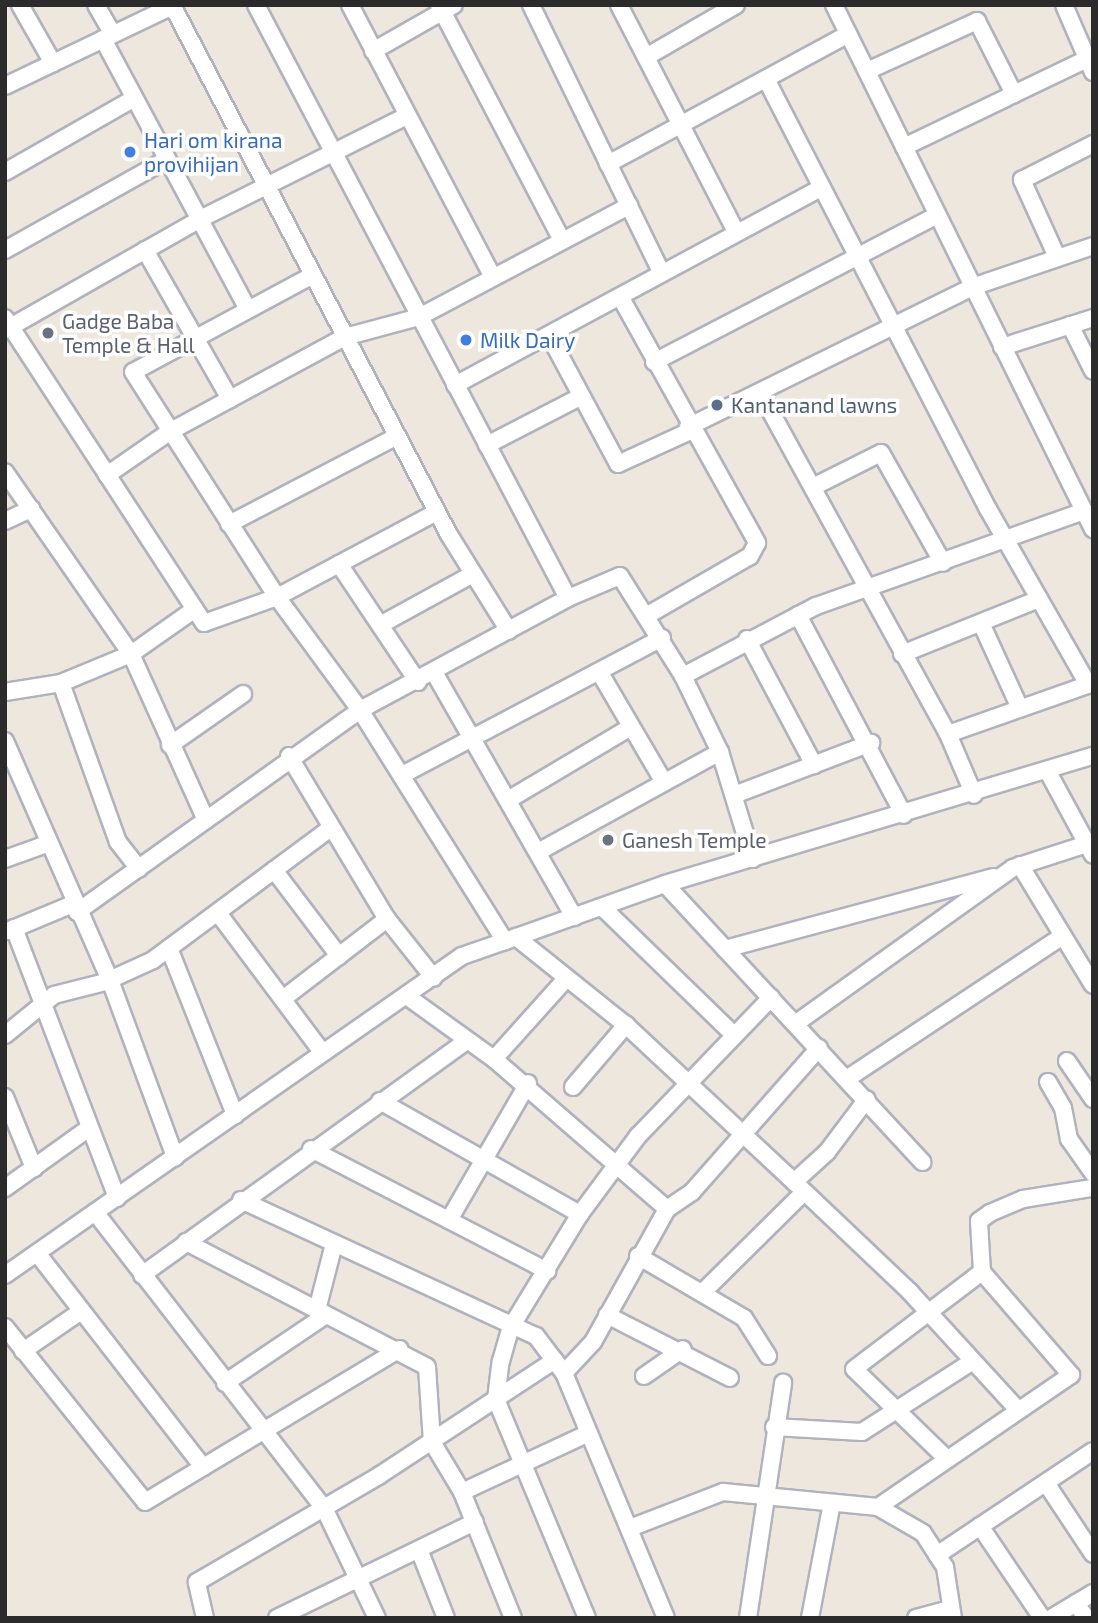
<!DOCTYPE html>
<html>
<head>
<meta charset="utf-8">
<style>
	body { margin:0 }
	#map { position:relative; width:1098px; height:1623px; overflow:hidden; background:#ede7dd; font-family:"Exo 2",sans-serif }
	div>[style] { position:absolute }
	.roads { filter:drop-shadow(2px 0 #b1b2bf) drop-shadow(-2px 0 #b1b2bf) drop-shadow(0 2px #b1b2bf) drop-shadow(0 -2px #b1b2bf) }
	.minor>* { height:16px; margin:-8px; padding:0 8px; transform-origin:8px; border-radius:8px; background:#fff }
	.dots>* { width:19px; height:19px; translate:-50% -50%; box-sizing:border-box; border:4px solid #fff; border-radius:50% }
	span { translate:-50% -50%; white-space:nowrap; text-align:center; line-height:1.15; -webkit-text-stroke:7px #fff; paint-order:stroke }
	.shop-label { font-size:21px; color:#366cbe }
	.left { translate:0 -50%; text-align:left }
	.worship-label { font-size:21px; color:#5b616d }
	.service-label { font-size:21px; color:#4e5e75 }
	.frame { position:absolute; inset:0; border:7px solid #2b2b2b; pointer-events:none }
</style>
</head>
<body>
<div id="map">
	<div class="roads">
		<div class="minor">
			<div style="left:20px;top:5px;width:67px;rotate:60.4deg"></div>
			<div style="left:96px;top:5px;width:34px;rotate:60deg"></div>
			<div style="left:172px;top:5px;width:596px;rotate:62.4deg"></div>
			<div style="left:448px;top:533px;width:115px;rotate:58.1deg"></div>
			<div style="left:256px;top:5px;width:670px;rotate:62.25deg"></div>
			<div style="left:350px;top:5px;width:307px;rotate:62.3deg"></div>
			<div style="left:439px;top:5px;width:265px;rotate:62.4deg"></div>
			<div style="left:531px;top:5px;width:297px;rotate:64deg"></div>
			<div style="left:619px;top:5px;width:253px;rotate:62.7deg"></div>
			<div style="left:834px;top:5px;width:585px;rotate:63.7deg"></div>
			<div style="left:1064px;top:5px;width:73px;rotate:66.6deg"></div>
			<div style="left:103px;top:39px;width:304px;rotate:61.8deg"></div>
			<div style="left:373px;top:51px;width:93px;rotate:-29.6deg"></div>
			<div style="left:646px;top:57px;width:104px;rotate:-30deg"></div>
			<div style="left:867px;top:71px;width:121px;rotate:-24.4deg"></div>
			<div style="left:977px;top:21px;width:82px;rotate:63.1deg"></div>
			<div style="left:766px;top:79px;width:484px;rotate:62.7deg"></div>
			<div style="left:988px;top:509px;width:202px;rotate:60.3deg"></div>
			<div style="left:5px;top:86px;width:188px;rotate:-25.5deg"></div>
			<div style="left:904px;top:147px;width:210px;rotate:-25.7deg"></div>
			<div style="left:608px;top:164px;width:273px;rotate:-28.4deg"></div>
			<div style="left:5px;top:172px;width:145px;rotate:-29.7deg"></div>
			<div style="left:5px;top:250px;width:184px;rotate:-29.2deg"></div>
			<div style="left:145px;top:250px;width:172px;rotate:60.3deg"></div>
			<div style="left:1057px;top:257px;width:85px;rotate:-114.4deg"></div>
			<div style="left:1022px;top:180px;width:80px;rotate:-26.9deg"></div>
			<div style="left:313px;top:275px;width:204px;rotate:151.7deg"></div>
			<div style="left:133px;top:372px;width:267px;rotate:57.4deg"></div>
			<div style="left:277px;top:597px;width:140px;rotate:53.7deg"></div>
			<div style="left:360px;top:710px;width:236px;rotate:-28.3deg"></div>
			<div style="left:568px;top:598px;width:56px;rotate:-22.9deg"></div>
			<div style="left:620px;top:576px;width:118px;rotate:57.8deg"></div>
			<div style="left:683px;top:676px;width:85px;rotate:64deg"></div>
			<div style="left:720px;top:752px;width:112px;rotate:72.9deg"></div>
			<div style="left:622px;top:300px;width:278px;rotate:60.9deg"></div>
			<div style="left:757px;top:543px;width:15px;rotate:118deg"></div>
			<div style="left:750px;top:556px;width:118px;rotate:150deg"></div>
			<div style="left:5px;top:318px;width:364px;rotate:56.9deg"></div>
			<div style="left:204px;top:623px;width:77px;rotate:-19.6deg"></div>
			<div style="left:277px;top:597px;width:181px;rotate:-28deg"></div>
			<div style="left:1070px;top:325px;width:51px;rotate:63.4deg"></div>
			<div style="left:5px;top:330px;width:224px;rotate:-29.6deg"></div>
			<div style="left:200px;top:219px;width:229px;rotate:-26.5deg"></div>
			<div style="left:550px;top:337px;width:144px;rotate:61.8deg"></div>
			<div style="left:618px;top:464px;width:79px;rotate:-24.6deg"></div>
			<div style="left:1002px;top:347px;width:96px;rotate:-17.7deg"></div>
			<div style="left:654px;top:362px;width:319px;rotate:-27.4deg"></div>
			<div style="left:455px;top:385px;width:416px;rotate:-28.3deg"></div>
			<div style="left:761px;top:394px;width:388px;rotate:61.2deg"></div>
			<div style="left:948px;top:734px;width:66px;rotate:66.9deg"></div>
			<div style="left:688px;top:427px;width:317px;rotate:-26.2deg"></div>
			<div style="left:972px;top:287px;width:128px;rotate:-18.7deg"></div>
			<div style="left:487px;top:445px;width:105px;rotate:-27.3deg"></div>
			<div style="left:5px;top:472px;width:221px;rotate:55.3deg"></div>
			<div style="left:131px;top:654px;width:182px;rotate:65.7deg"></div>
			<div style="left:206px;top:820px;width:189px;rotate:-35.5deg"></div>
			<div style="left:360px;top:710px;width:273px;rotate:57.9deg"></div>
			<div style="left:505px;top:941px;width:170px;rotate:-19.6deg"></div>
			<div style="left:665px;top:884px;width:447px;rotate:-16.7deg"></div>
			<div style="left:107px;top:475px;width:75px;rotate:-34.7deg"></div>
			<div style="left:169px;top:432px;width:200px;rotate:-28.4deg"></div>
			<div style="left:345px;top:337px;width:77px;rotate:-15.1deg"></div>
			<div style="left:419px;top:317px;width:238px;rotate:-27.9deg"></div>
			<div style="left:813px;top:487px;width:76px;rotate:-26.6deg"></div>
			<div style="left:881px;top:453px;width:126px;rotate:60.6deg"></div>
			<div style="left:5px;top:521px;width:29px;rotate:-25deg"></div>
			<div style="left:229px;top:524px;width:190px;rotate:-27.6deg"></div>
			<div style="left:339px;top:564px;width:142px;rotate:56.2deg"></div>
			<div style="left:798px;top:615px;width:226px;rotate:62.1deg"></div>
			<div style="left:981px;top:623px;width:94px;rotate:65.4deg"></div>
			<div style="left:380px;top:625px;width:106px;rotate:-28.7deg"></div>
			<div style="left:747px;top:639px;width:143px;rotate:62deg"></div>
			<div style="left:902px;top:654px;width:148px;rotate:-21.9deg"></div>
			<div style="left:600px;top:673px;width:126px;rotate:59.6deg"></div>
			<div style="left:435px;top:674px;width:280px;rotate:60.2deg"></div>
			<div style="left:683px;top:676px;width:150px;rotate:-27.8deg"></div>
			<div style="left:816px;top:606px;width:284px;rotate:-19.5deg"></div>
			<div style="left:61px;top:683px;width:169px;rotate:70.3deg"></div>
			<div style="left:118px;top:842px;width:34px;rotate:52deg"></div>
			<div style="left:5px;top:692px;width:57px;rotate:-9.1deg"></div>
			<div style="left:61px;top:683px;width:76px;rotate:-22.5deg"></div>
			<div style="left:131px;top:654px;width:78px;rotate:-35.1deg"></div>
			<div style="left:948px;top:734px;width:154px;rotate:-19.4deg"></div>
			<div style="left:5px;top:741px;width:261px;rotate:66.3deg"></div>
			<div style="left:110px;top:980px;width:189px;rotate:69.8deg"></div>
			<div style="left:170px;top:745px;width:89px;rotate:-34.9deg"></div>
			<div style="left:289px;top:756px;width:190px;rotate:59deg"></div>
			<div style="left:387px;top:919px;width:75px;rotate:51.5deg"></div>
			<div style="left:1048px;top:772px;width:94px;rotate:61.5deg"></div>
			<div style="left:402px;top:775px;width:294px;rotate:-27.8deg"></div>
			<div style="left:734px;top:795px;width:147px;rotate:-20.8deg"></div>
			<div style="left:508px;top:800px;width:143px;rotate:-30.7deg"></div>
			<div style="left:538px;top:852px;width:208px;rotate:-28.8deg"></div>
			<div style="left:5px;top:859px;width:45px;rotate:-19.7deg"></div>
			<div style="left:1020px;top:865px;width:140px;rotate:58.7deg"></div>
			<div style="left:274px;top:870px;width:108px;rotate:52.9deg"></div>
			<div style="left:665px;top:884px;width:379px;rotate:47.2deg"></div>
			<div style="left:602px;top:907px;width:181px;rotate:44.1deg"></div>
			<div style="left:77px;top:912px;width:158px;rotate:-35.5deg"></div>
			<div style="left:218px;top:913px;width:174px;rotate:53.2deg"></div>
			<div style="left:14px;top:928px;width:289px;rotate:69.1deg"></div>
			<div style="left:8px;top:931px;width:70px;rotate:-22.6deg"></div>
			<div style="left:516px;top:937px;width:141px;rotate:38.7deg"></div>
			<div style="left:626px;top:1025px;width:223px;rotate:43deg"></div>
			<div style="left:789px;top:1177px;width:167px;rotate:43.5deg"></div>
			<div style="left:910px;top:1292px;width:160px;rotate:47.5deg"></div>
			<div style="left:169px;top:948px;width:180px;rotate:68.4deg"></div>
			<div style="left:725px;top:949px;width:278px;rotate:-15deg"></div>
			<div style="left:408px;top:997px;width:106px;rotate:35.8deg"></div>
			<div style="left:494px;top:1059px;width:106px;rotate:-48.1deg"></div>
			<div style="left:284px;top:998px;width:130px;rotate:-37.5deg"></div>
			<div style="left:795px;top:1024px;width:268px;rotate:-35.6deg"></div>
			<div style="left:1013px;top:868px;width:84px;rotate:-18deg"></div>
			<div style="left:5px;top:1035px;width:63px;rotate:-39.2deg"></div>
			<div style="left:54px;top:995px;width:53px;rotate:-14.3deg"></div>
			<div style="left:105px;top:982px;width:53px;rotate:-24.6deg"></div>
			<div style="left:153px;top:960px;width:222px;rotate:-36.6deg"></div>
			<div style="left:494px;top:1059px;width:229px;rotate:40.9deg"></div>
			<div style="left:1067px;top:1061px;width:46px;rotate:55.6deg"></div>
			<div style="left:848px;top:1078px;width:255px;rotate:-33.5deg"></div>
			<div style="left:1048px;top:1082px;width:30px;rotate:60deg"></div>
			<div style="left:1063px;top:1108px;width:32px;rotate:79deg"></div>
			<div style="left:1069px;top:1139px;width:42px;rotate:54.8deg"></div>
			<div style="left:573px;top:1087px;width:82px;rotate:-49.5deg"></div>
			<div style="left:5px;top:1097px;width:77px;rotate:67.8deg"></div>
			<div style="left:380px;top:1101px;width:230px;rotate:29.5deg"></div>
			<div style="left:311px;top:1149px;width:266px;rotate:27.3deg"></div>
			<div style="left:794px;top:1182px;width:45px;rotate:-42.3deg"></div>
			<div style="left:827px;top:1152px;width:66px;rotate:-53deg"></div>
			<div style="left:5px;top:1188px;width:100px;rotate:-35.6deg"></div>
			<div style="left:241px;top:1200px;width:325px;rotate:24.8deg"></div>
			<div style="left:536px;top:1336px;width:46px;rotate:52.9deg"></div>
			<div style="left:564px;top:1373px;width:265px;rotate:67.4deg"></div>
			<div style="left:95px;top:1212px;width:374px;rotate:52.3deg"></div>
			<div style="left:324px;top:1508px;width:122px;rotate:64.3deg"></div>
			<div style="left:449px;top:1220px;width:158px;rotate:-60deg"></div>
			<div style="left:186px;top:1242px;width:271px;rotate:27.4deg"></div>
			<div style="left:427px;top:1367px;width:75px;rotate:86.2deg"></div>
			<div style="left:432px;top:1442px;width:58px;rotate:59deg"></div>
			<div style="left:462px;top:1492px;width:136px;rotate:68deg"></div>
			<div style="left:37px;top:1253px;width:271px;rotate:52.2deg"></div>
			<div style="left:638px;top:1256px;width:123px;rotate:30.3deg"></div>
			<div style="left:744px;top:1318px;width:45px;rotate:57.7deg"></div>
			<div style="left:5px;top:1275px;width:557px;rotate:-34.92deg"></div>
			<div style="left:462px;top:956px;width:46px;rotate:-19.2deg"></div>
			<div style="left:142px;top:1275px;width:397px;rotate:-35.8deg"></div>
			<div style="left:703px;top:1292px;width:142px;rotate:-44.7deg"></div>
			<div style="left:317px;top:1310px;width:68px;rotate:-75.6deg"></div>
			<div style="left:607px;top:1315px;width:138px;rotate:27.1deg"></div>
			<div style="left:5px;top:1327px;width:224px;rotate:51.3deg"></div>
			<div style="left:145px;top:1502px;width:297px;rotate:-31deg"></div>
			<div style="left:23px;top:1351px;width:69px;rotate:-34.4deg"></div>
			<div style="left:564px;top:1373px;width:42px;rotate:-46.9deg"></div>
			<div style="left:593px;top:1342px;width:152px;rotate:-60.9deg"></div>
			<div style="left:667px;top:1209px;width:30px;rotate:-34deg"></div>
			<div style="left:692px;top:1192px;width:192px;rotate:-48.6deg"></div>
			<div style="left:644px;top:1376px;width:47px;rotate:-34.7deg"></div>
			<div style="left:225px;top:1383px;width:122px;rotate:-34deg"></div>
			<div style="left:774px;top:1427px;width:88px;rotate:3.3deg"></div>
			<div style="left:862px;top:1432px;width:128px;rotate:-32.6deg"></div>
			<div style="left:947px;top:1459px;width:129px;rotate:-135.9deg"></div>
			<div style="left:854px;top:1369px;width:161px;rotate:-37.2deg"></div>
			<div style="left:982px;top:1272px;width:51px;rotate:-93.4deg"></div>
			<div style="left:979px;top:1221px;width:14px;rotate:-36deg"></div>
			<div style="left:990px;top:1213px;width:36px;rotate:-23deg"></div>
			<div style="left:1023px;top:1199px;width:70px;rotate:-9.1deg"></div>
			<div style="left:1046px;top:1483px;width:85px;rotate:56.5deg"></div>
			<div style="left:462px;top:1492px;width:140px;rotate:-24.9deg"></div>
			<div style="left:878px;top:1507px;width:234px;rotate:-34.4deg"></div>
			<div style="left:1071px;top:1375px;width:136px;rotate:-130.8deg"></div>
			<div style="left:980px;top:1526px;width:111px;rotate:56deg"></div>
			<div style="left:630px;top:1528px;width:100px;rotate:-21.2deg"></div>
			<div style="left:723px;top:1492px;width:156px;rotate:5.5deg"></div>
			<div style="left:878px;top:1507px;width:52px;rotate:30deg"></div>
			<div style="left:923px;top:1533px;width:40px;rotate:57.1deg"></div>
			<div style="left:945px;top:1567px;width:52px;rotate:81.1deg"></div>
			<div style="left:420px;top:1552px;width:71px;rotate:68.5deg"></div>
			<div style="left:937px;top:1555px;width:187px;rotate:-33.7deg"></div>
			<div style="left:1076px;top:1603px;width:18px;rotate:56deg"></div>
			<div style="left:205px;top:1618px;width:37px;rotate:-103deg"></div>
			<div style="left:197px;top:1582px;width:212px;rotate:-30.3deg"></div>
			<div style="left:380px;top:1475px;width:209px;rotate:-33.3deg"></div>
			<div style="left:277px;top:1618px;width:220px;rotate:-25.9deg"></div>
			<div style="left:587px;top:1618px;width:237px;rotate:-112.6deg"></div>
			<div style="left:496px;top:1399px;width:38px;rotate:-83deg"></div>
			<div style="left:501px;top:1361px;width:35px;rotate:-74deg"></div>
			<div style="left:511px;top:1327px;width:132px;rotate:-58.6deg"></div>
			<div style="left:580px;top:1214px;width:97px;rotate:-53.4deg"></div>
			<div style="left:638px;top:1136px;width:192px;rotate:-46.1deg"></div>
			<div style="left:748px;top:1618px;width:238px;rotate:-81.5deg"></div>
			<div style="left:810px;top:1618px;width:117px;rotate:-79.2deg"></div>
			<div style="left:916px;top:1618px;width:35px;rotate:-15deg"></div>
			<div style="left:1051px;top:1618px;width:49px;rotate:-30.8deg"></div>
		</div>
	</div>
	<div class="dots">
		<div style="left:130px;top:152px;background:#3f7fe0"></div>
		<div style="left:48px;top:333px;background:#6b7280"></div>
		<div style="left:466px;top:340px;background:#3f7fe0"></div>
		<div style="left:717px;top:405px;background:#5c6f8a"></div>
		<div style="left:608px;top:840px;background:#6b7280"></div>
	</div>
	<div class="shop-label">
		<span class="left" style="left:144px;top:152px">Hari om kirana<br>provihijan</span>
		<span class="left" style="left:480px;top:340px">Milk Dairy</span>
	</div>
	<div class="worship-label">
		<span class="left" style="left:62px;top:333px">Gadge Baba<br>Temple &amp; Hall</span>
		<span class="left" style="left:622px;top:840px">Ganesh Temple</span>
	</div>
	<div class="service-label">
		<span class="left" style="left:731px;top:405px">Kantanand lawns</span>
	</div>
	<div class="frame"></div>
</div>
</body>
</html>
